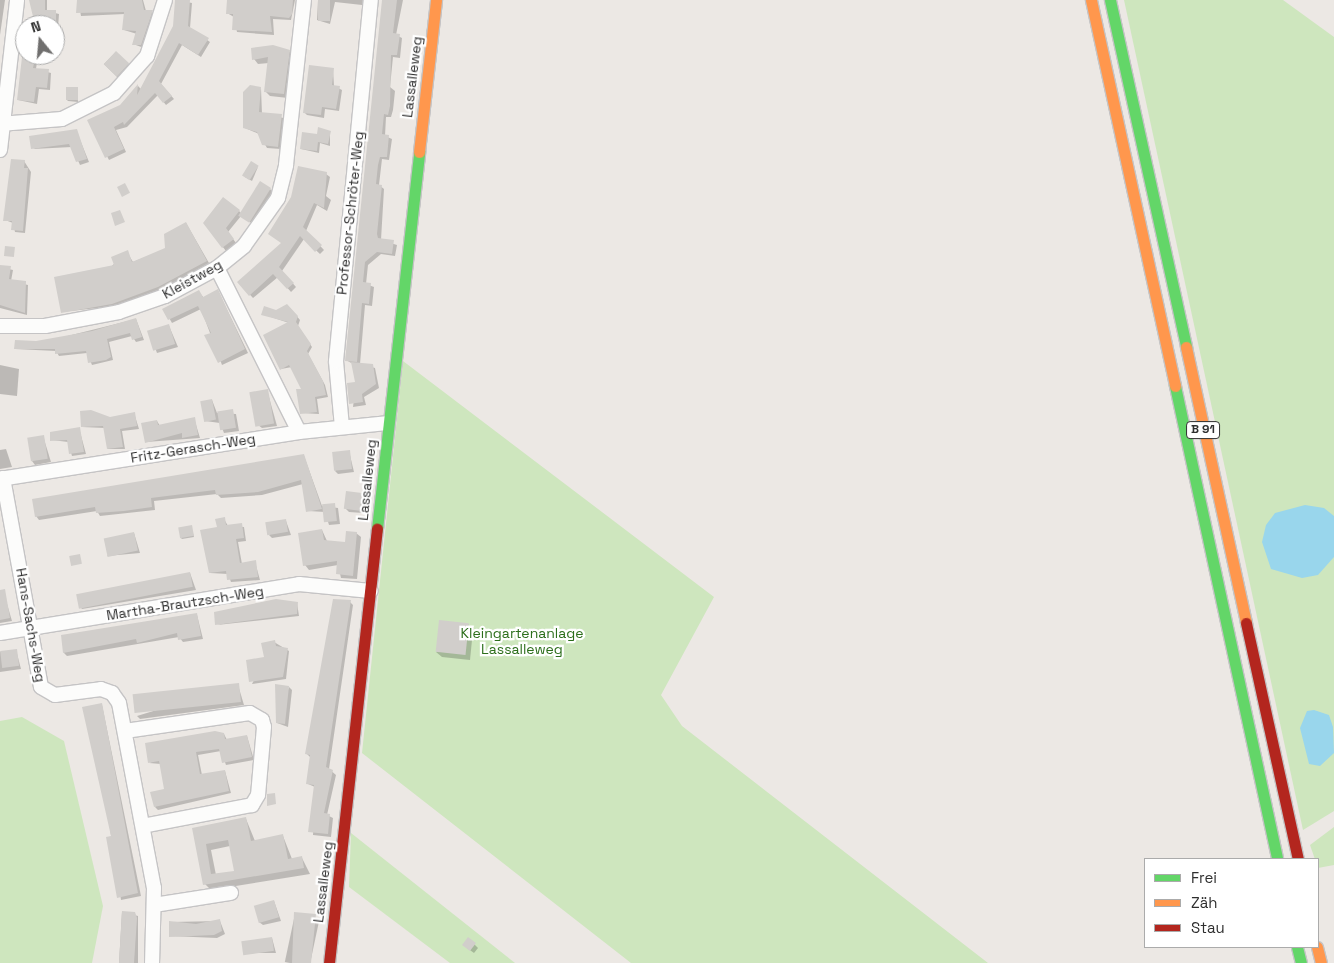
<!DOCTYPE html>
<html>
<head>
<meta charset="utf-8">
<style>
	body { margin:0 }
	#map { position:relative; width:1334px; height:963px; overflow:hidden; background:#ece8e4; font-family:"Space Grotesk",sans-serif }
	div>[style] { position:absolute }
	.green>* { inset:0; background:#cee6be }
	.water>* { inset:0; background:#99d6ec }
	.shadow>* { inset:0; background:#0003; transform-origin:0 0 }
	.building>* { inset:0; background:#d1cecb; transform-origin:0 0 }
	.roads { filter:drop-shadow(1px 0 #c5c4c5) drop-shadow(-1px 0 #c5c4c5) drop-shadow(0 1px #c5c4c5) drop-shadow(0 -1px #c5c4c5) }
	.street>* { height:14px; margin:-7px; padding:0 7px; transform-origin:7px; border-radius:7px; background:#fcfcfb }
	.fast>* { height:11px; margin:-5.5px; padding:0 5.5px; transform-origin:5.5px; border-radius:5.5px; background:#63d668 }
	.slow>* { height:11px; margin:-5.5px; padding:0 5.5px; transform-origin:5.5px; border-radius:5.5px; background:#ff974d }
	.jam>* { height:11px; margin:-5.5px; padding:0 5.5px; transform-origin:5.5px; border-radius:5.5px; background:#b3261e }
	span { translate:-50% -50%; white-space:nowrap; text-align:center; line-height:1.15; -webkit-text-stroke:4.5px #fff; paint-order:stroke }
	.shield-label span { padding:1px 4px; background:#fff; border:1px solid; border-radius:4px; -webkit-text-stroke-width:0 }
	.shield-label { font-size:12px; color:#2e2e2e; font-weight:700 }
	.street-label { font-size:14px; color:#2e2e2e }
	.park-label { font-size:14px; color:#2c6e1b }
	.legend { position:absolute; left:1144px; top:858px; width:175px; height:90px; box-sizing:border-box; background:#fff; border:1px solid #ababab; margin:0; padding:6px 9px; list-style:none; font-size:15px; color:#2e2e2e }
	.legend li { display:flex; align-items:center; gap:10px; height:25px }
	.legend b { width:25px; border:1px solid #ababab }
	.north { position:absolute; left:15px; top:15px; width:50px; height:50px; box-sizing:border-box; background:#fff; border:1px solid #ababab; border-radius:50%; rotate:343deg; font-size:14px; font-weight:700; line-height:20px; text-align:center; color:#2e2e2e }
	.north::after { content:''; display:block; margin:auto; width:18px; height:22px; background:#706f6e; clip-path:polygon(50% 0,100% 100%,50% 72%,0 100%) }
</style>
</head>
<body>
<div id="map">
	<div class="green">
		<div style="clip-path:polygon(1124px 0,1283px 0,1334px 37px,1334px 811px,1303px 830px)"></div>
		<div style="clip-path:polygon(403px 361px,714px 597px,661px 695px,682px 726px,988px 963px,631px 963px,362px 753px)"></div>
		<div style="clip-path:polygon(22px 717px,64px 741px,103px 906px,92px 963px,0 963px,0 721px)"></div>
		<div style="clip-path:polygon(1334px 827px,1334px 865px,1318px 868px,1310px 845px)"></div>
		<div style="clip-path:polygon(351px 833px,515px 963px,450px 963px,349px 887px)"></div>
	</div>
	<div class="water">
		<div style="clip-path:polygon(1305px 505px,1324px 508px,1334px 516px,1334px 557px,1318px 575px,1302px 578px,1271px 569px,1262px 542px,1266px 525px,1275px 513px)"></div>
		<div style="clip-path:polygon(1314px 710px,1329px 715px,1333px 727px,1334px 753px,1320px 766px,1309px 764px,1300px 728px,1307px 711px)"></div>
	</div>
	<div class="shadow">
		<div style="clip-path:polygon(0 0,5px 0,0 35px)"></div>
		<div style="clip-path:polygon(30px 0,47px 0,47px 11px,59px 14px,58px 28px,36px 25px)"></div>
		<div style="clip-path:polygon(78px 0,143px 0,146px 11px,155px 14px,144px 48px,133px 44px,137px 34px,124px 30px,125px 14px,81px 16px)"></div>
		<div style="clip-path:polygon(176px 0,192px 3px,190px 28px,210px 42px,201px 57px,182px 45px,161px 84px,174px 99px,166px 105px,158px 95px,127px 127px,116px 130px,126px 152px,109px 160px,89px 121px,120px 106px,138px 86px,141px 89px,175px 26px)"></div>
		<div style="clip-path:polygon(228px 0,295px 0,291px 20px,273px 19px,274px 35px,237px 32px,234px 17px,227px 13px)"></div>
		<div style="clip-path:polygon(318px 0,363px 0,362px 5px,335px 2px,330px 24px,317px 20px)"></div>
		<div style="clip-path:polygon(383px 0,403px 0,396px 35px,402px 38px,400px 58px,393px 57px,390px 87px,395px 91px,393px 110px,391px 117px,386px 117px,385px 136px,392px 139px,389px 160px,382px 159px,379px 185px,384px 189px,381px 240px,397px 245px,395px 256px,381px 254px,368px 265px,366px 284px,374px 287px,372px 306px,365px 305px,360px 364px,375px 368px,379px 388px,364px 397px,366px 405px,353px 407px,356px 383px,353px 364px,346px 360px)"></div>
		<div style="clip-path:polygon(289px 51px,294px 56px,288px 98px,270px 96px,265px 91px,269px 63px,258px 64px,254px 59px)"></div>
		<div style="left:116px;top:52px;width:21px;height:17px;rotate:45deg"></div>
		<div style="clip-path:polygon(25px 55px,38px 55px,36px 69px,51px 73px,50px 90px,39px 89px,37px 104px,18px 100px)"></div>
		<div style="clip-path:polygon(333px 69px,334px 86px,342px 90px,339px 111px,325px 109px,324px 118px,307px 115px,304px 112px)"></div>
		<div style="clip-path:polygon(261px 88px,262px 114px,284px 118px,281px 149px,267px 148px,259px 134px,245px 128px)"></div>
		<div style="clip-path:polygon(77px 89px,78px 102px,68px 101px,67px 100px)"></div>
		<div style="clip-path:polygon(76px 130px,89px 162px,80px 165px,72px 147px,33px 149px)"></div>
		<div style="clip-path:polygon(330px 132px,330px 146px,320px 143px,319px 153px,301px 149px)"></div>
		<div style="clip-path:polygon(24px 161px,31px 172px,25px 233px,15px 232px,13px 223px,5px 220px)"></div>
		<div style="clip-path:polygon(258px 167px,252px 181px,245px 177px)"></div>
		<div style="clip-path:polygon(326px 174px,330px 177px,326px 196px,331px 200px,327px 211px,317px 205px,306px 231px,324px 250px,320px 254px,304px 239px,282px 271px,296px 287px,291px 292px,278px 277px,253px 298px,239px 283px,283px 244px)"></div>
		<div style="clip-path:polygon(270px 189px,273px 192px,253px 224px,241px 216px,228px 232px,236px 243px,226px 251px,204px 223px,239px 211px,242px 214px)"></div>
		<div style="clip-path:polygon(186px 223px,209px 263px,161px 290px,115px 306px,62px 312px,127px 252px,133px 262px,166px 249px)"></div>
		<div style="clip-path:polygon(0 267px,13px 270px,11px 281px,28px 285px,27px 315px,0 308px)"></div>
		<div style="clip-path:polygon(218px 291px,248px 353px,222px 365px,201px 309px,172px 323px,164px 309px,199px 292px,204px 298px)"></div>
		<div style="clip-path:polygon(290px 308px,300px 320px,298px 326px,312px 347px,308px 354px,325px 385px,328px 397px,317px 399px,319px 414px,301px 413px,303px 390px,292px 367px,281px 369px,289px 323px,262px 314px)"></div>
		<div style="clip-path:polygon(136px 319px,144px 340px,136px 342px,132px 336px,109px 342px,113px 360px,92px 365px,87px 353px,59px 356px,56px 351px,15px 349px)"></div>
		<div style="clip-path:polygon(169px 326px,178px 347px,157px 353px,149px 332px)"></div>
		<div style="clip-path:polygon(0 365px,19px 369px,17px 396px,0 394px)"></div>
		<div style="clip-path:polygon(267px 390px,277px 426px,262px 428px,258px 425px)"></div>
		<div style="clip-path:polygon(212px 400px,217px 413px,236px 414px,239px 431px,224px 433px,220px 423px,205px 421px)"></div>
		<div style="clip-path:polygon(134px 413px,139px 429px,122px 431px,125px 449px,108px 449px,105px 428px,82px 427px)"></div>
		<div style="clip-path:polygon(194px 418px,200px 438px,146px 442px,157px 421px,160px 426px)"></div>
		<div style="clip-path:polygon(79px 428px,86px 454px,72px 456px,68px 442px,52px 440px)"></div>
		<div style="clip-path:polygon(43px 436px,51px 462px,35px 465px,32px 461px)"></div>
		<div style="clip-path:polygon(6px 449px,12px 467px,0 469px,0 450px)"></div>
		<div style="clip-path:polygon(349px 451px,354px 472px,338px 474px,335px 471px)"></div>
		<div style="clip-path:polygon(304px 456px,322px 506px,338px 508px,340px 524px,329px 525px,325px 512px,308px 511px,303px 484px,262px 495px,221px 498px,217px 494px,154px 501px,155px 510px,100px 516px,97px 511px,39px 520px,36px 516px)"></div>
		<div style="clip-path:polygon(361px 494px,363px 513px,349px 512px,345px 508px)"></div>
		<div style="clip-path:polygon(224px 519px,228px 526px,244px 527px,246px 541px,238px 542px,242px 564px,255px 562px,260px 580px,231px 582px,228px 574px,210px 573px,218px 528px)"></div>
		<div style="clip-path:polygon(286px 521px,291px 535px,272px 538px,269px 535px)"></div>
		<div style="clip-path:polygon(191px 526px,194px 537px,182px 539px,181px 538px)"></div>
		<div style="clip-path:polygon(322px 530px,327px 541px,346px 543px,356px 533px,361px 537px,357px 579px,341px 578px,338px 565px,309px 570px,305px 565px)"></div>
		<div style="clip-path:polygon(134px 533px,140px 553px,107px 556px)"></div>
		<div style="clip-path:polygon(190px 573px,196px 590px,82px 609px,79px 605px)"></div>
		<div style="clip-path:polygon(350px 602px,353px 605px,329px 769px,336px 775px,327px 815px,333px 818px,331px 837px,313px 835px,315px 787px,308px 784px,311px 758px,307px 754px)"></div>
		<div style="clip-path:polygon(297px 603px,299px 616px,217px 625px)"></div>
		<div style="clip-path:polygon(7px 604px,12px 621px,0 623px,0 605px)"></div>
		<div style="clip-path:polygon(197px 615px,203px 639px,183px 642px,179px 637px,67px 656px,64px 653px,62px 636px)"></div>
		<div style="clip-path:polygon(468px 624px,473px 630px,470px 660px,442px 657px,436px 652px)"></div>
		<div style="clip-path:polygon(274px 642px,289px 651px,286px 679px,252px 684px)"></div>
		<div style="clip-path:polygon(16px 650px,21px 669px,0 672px,0 652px)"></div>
		<div style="clip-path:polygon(238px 685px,244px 705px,140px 719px,137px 716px)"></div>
		<div style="clip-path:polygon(289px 687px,292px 690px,288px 727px,277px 723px)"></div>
		<div style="clip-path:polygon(102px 705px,141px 896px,121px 900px,104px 790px)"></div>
		<div style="clip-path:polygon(224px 734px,227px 740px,247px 736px,254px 760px,226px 765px,221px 751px,198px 755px,202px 775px,225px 771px,231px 793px,158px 810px,155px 807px,166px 790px,161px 764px,149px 763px)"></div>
		<div style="clip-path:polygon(evenodd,246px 819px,255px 841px,283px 836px,292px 859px,302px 858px,310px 874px,211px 890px,205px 884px,194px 829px,246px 819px,230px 846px,235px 872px,216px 875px,211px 850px,230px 846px)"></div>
		<div style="clip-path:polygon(274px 901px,281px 921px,263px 925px,259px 922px)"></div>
		<div style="clip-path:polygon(122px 912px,138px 916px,138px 963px,119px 963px)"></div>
		<div style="left:295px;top:914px;width:25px;height:49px;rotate:12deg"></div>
		<div style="clip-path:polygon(220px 921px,225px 934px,217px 938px,170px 936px,171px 922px)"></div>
		<div style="clip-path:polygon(272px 938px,276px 953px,243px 953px)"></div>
		<div style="clip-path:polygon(469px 939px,478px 948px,474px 953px,467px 948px)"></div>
	</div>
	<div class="building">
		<div style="clip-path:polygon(29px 0,45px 0,45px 10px,56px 10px,56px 25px,35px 25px)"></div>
		<div style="clip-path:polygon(77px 0,142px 0,144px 10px,153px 10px,141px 45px,132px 45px,136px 31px,122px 30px,124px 12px,76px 13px)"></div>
		<div style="clip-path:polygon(175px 0,190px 0,188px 26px,209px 38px,198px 55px,179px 43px,159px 81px,172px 96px,163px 103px,155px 93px,124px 125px,123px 122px,114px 127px,124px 149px,105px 158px,87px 120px,120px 105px,138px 84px,137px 95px,173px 26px)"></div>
		<div style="clip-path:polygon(227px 0,293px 0,292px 14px,289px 18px,270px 16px,272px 32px,232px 30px,233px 14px,226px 14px)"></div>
		<div style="left:318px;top:0;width:12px;height:21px"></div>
		<div style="clip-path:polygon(382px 0,397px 0,393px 33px,400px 34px,397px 55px,391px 55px,390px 106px,388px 115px,384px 114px,382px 134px,389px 135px,387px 157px,380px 157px,378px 165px,376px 184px,382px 185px,377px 234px,378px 238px,394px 240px,392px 254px,377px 252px,365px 262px,363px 282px,371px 283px,369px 304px,362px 303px,357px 362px,345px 361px)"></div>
		<div style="clip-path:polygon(273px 45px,290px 50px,284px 94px,264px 92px,268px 57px,252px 60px,251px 48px)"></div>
		<div style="left:116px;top:51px;width:18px;height:18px;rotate:43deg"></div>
		<div style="clip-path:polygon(22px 57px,35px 58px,33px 68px,49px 69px,47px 88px,36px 87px,34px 102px,17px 100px)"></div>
		<div style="clip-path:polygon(309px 65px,334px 68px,332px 85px,340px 86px,336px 109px,322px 107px,321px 115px,303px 113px)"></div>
		<div style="clip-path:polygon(250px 85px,261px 87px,259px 112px,282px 114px,278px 147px,262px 145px,257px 132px,243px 128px,243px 92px)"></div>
		<div style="left:66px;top:87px;width:12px;height:13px"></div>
		<div style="clip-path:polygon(318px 127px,331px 131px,328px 144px,318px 142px,317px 151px,300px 149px,302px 132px,317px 134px)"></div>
		<div style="clip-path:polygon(77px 129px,87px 159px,76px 162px,69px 144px,31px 149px,29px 136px)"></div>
		<div style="clip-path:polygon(11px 159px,25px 160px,24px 168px,28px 168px,23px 231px,11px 230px,12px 221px,3px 221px)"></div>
		<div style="left:251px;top:161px;width:9px;height:17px;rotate:32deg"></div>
		<div style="clip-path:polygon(298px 166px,327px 172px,324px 208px,314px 203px,303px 227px,322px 245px,315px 252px,300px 236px,279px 267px,294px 283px,287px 289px,273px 274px,249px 296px,237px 282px,281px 243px,268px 234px,291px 197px)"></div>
		<div style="left:260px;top:181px;width:13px;height:41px;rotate:32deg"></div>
		<div style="left:125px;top:183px;width:11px;height:9px;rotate:63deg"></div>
		<div style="clip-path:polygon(223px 197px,240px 210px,226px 228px,234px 239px,222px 248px,203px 223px)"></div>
		<div style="clip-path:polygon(120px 210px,125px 222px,115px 226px,111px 213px)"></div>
		<div style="clip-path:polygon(186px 222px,207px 261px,158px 287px,112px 304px,61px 313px,54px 277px,114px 265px,111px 257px,128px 250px,132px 262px,165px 248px,164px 234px)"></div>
		<div style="left:5px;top:246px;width:10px;height:10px;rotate:6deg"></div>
		<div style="clip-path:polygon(0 265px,11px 266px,9px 279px,26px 281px,25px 313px,0 305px)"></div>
		<div style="clip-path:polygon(218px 289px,245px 349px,218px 363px,204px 335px,211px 333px,198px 306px,168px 320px,162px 309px,199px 290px,203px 297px)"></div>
		<div style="clip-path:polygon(287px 304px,298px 316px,296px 322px,311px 344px,307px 351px,323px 381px,326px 395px,315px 397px,317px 412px,300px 414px,296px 389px,301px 389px,289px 365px,280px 370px,263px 335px,288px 322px,261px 315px,264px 306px,276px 310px)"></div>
		<div style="clip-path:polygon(136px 318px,142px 337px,132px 340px,130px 333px,107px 339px,111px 357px,106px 360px,88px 363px,86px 351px,55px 354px,55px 349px,14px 349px,15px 340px,36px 341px,92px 331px)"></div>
		<div style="left:169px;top:324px;width:21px;height:23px;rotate:73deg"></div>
		<div style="clip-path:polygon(351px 362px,373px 364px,376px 384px,362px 394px,363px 402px,349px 404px,347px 383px,355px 382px)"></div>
		<div style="left:268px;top:389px;width:35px;height:19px;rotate:80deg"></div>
		<div style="left:212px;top:399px;width:21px;height:12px;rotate:79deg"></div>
		<div style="left:233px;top:409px;width:19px;height:16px;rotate:81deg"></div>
		<div style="clip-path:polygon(91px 410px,110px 417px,135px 412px,137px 426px,120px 429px,123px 447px,107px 449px,103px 426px,81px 427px,80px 411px)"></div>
		<div style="clip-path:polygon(195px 417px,198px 435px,182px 438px,182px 433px,145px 443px,141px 423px,157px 420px,158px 425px)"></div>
		<div style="clip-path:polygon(80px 427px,84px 452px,69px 454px,67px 440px,50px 441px,50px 432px)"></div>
		<div style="left:44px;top:435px;width:24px;height:17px;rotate:81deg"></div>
		<div style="left:350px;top:450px;width:19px;height:18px;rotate:84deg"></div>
		<div style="clip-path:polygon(304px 454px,322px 509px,306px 512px,301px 480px,258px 492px,216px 495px,215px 490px,151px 498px,152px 507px,124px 511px,96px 513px,95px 507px,35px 517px,32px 499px)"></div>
		<div style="left:346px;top:491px;width:16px;height:18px;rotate:7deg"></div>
		<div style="left:335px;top:503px;width:18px;height:13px;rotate:84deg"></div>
		<div style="clip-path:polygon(225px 517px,226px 525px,242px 523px,244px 538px,236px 539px,240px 563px,256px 560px,258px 577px,227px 580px,226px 571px,209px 573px,200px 530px,217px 527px,215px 519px)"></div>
		<div style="left:286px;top:519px;width:13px;height:21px;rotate:81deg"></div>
		<div style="left:192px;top:525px;width:11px;height:14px;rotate:80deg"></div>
		<div style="clip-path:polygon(322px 529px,324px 540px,345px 542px,346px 531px,357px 532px,353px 576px,336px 574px,337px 561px,303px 566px,298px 533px)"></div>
		<div style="left:134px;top:532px;width:19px;height:31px;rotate:78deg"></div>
		<div style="left:80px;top:554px;width:10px;height:11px;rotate:79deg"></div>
		<div style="left:190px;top:572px;width:15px;height:116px;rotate:79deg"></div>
		<div style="clip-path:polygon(5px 589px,10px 618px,0 620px,0 590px)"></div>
		<div style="clip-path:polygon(276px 599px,298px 602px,297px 614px,215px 625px,214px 612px)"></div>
		<div style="clip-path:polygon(333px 599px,351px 600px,326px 767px,333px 770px,324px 813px,330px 814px,328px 834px,308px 832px,314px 785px,306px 784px,310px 755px,305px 754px)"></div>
		<div style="clip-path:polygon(197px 613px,201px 636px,178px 640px,177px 633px,137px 643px,136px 639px,63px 653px,61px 635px)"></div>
		<div style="left:439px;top:620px;width:30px;height:32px;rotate:6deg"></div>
		<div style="clip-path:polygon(275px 640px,276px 646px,288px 648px,283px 677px,249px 682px,246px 660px,264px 657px,261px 643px)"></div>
		<div style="left:17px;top:649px;width:17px;height:17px;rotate:83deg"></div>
		<div style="left:239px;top:683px;width:19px;height:107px;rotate:84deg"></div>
		<div style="clip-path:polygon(275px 684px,289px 686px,285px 724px,276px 723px)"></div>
		<div style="clip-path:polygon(102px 703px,138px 893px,117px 898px,106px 837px,111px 836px,82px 707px)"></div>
		<div style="clip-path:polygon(215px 731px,224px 733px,225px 739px,247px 735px,252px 757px,222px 763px,219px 749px,196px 752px,200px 774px,225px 770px,229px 791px,154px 807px,150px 792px,164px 789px,159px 761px,148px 763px,145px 743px)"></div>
		<div style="clip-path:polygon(275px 793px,276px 804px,267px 806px,267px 794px)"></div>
		<div style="clip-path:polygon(evenodd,246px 817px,251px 841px,283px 834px,288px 859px,302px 856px,304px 868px,203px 885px,192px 828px,246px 817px,228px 840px,234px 871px,211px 874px,206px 844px,228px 840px)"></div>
		<div style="left:274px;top:900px;width:18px;height:21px;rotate:74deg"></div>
		<div style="clip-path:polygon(122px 911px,135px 912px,137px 918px,134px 963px,119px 963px)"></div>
		<div style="clip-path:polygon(294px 912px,316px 914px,311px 963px,292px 963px)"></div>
		<div style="clip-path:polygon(220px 919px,222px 931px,214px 935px,169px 937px,169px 921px,196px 924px)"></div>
		<div style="left:272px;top:937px;width:14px;height:31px;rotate:82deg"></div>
		<div style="left:468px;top:937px;width:10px;height:10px;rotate:37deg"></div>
	</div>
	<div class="roads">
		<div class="street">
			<div style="left:0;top:124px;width:62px;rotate:-4.6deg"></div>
			<div style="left:62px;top:119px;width:58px;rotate:-26.6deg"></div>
			<div style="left:114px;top:93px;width:50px;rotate:-48.3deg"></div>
			<div style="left:147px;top:56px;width:59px;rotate:-72.2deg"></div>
			<div style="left:0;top:150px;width:151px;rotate:-83.5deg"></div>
			<div style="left:217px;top:268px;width:183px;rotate:63.4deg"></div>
			<div style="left:0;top:326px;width:45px"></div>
			<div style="left:45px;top:326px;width:75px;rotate:-10.7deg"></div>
			<div style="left:119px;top:312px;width:49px;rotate:-19.2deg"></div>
			<div style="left:165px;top:296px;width:59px;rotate:-28.3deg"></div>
			<div style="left:217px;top:268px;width:35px;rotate:-39deg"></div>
			<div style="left:244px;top:246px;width:59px;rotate:-54.7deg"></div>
			<div style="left:278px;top:198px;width:34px;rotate:-76deg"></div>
			<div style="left:286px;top:165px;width:166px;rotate:-83.8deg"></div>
			<div style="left:342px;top:427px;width:66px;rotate:-95.2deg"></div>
			<div style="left:336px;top:361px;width:363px;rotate:-84.5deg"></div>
			<div style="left:3px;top:478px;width:212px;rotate:79.7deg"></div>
			<div style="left:41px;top:687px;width:16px;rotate:30deg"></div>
			<div style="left:55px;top:695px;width:46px;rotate:-7.4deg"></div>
			<div style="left:101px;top:689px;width:12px;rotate:20deg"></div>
			<div style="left:112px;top:693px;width:12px;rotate:55deg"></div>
			<div style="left:119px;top:703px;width:188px;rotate:79.3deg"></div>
			<div style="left:154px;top:888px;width:75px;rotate:91.5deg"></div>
			<div style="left:0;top:479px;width:303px;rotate:-8.9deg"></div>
			<div style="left:299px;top:432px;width:88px;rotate:-5.8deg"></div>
			<div style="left:0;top:633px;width:303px;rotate:-9.3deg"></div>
			<div style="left:299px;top:584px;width:72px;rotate:5.6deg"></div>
			<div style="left:125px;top:731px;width:126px;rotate:-8.2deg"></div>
			<div style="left:250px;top:713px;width:14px;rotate:30deg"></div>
			<div style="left:262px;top:720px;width:7px;rotate:74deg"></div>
			<div style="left:264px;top:727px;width:68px;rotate:95deg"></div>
			<div style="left:258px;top:795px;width:12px;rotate:121deg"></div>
			<div style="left:252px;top:805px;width:111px;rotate:169.1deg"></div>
			<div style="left:154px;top:905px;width:78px;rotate:-8.9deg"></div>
		</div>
		<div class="fast">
			<div style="left:1110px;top:0;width:355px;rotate:77.6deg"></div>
			<div style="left:1175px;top:386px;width:484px;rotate:77.8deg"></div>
			<div style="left:377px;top:529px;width:379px;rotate:-83.6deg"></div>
			<div style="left:1297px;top:947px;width:16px;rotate:76deg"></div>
		</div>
		<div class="slow">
			<div style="left:1091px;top:0;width:395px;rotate:77.7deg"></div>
			<div style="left:419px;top:152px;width:153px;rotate:-83.6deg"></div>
			<div style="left:1186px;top:347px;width:282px;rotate:77.7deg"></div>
			<div style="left:1317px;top:947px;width:16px;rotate:76deg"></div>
		</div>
		<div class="jam">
			<div style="left:1246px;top:623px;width:242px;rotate:77.6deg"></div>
			<div style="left:329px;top:963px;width:437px;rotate:-83.7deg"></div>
		</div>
	</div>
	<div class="shield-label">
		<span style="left:1203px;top:430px">B 91</span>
	</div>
	<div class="street-label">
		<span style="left:412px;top:77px;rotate:-83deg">Lassalleweg</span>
		<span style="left:350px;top:213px;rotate:-84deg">Professor-Schröter-Weg</span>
		<span style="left:192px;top:279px;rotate:-29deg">Kleistweg</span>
		<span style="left:193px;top:448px;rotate:-9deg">Fritz-Gerasch-Weg</span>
		<span style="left:367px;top:480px;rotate:-84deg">Lassalleweg</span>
		<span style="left:185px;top:603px;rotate:-9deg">Martha-Brautzsch-Weg</span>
		<span style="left:31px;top:625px;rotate:80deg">Hans-Sachs-Weg</span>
		<span style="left:323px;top:882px;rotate:-83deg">Lassalleweg</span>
	</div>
	<div class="park-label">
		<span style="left:522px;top:641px">Kleingartenanlage<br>Lassalleweg</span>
	</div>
	<ul class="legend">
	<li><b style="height:6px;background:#63d668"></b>Frei</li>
	<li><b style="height:6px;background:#ff974d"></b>Zäh</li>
	<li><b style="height:6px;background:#b3261e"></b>Stau</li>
	</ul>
	<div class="north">N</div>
</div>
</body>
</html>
